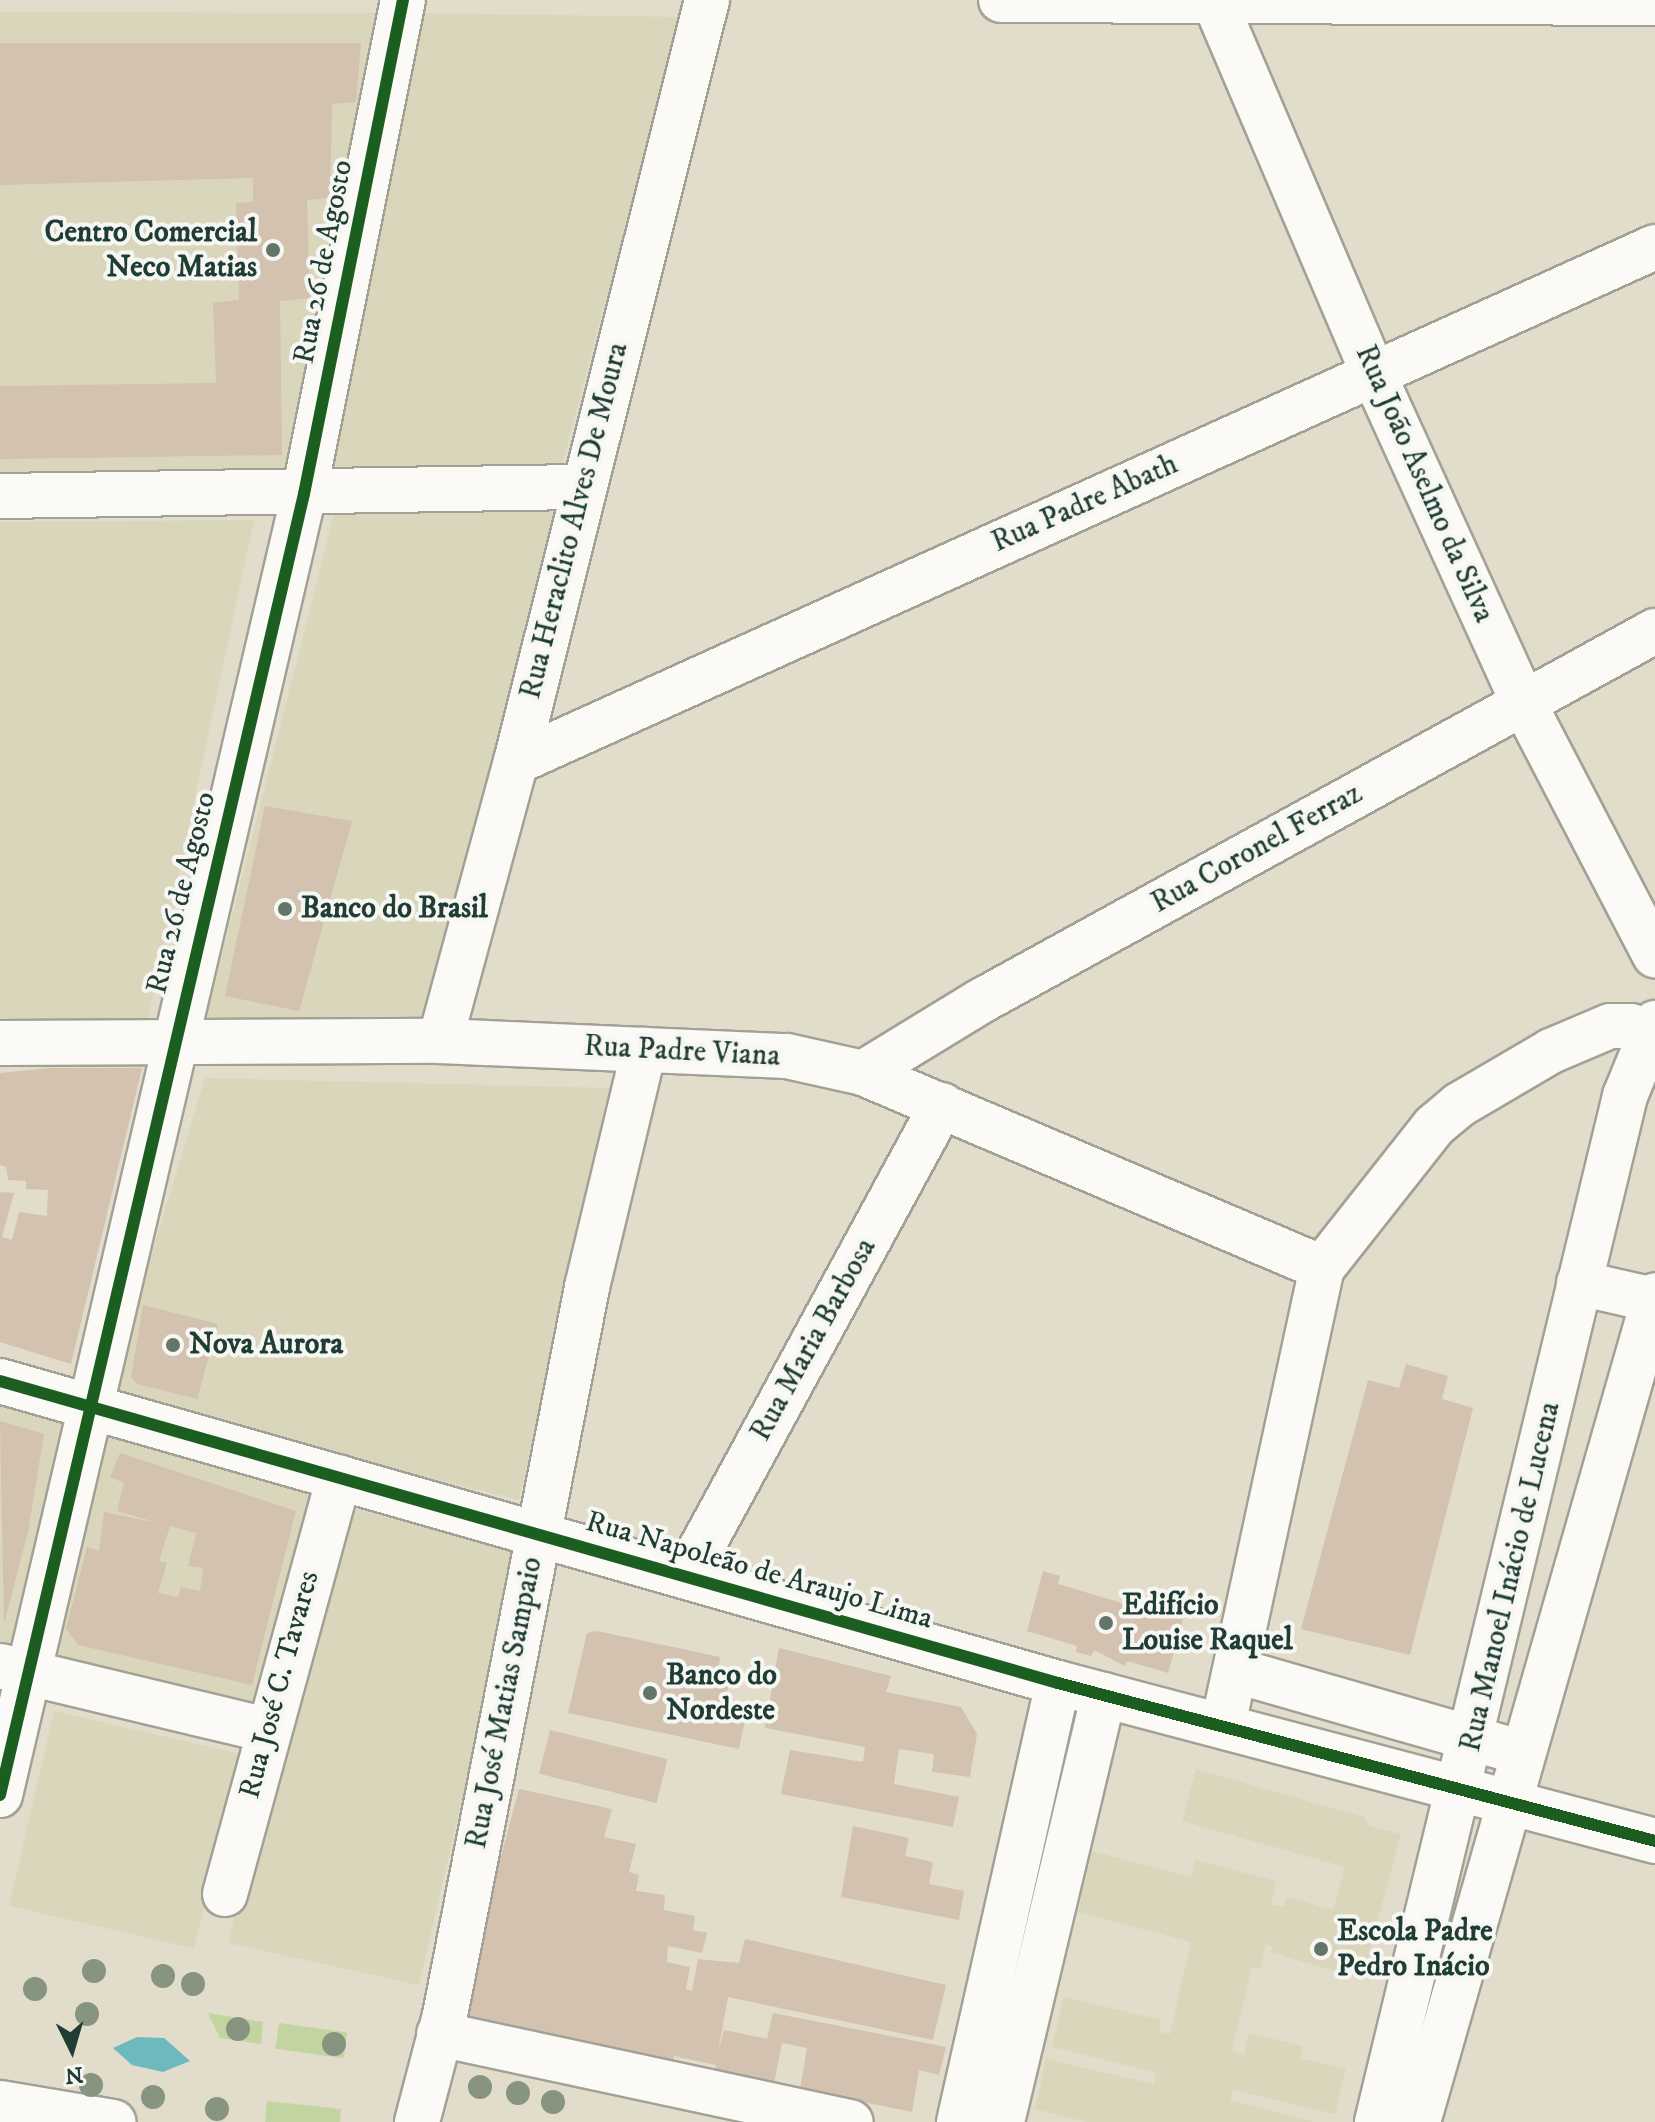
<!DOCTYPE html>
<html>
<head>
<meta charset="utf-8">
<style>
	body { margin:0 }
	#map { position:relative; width:1655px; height:2122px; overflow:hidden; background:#e2dccb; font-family:"IM FELL DW Pica",serif }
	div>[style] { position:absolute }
	.built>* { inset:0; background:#dad6bc; transform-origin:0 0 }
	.green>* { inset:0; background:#c2d5a0; transform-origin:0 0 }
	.water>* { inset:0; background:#6cbabd }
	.building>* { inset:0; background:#d2c2af; transform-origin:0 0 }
	.roads { filter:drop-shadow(2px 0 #a1a196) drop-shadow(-2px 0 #a1a196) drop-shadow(0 2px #a1a196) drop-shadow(0 -2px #a1a196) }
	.minor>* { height:44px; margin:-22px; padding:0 22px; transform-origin:22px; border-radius:22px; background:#fbfaf7 }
	.tertiary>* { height:44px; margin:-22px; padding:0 22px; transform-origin:22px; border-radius:22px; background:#fbfaf7 }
	.cycleway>* { height:12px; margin:-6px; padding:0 6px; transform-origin:6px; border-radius:6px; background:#1b5e20 }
	.trees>* { width:24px; height:24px; margin:-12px; border-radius:50%; background:#869480 }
	.dots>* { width:22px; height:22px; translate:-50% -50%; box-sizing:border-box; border:4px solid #f6f6f2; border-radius:50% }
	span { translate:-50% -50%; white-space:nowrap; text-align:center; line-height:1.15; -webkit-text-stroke:8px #f6f6f2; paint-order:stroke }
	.poi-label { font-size:30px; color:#1f3d34; font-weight:700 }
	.right { translate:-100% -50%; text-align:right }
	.left { translate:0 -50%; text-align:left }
	.street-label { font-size:30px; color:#1f3d34 }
	.north { position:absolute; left:32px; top:2010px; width:80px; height:80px; -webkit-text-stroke:6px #f6f6f2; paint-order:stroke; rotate:175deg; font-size:22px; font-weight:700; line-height:32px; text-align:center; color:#1f3d34 }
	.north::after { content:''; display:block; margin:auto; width:28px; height:36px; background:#1f3d34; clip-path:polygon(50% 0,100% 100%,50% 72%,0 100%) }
</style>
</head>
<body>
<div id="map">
	<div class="built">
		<div style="clip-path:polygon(0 12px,379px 13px,284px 475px,0 478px)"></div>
		<div style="clip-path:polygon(420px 13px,680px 17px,561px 469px,316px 473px)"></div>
		<div style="clip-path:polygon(567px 500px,418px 1031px,203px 1031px,335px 510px)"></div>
		<div style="clip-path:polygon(254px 520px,148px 1018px,0 1019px,0 522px)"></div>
		<div style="clip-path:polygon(205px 1078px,609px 1088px,519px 1500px,108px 1398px)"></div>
		<div style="clip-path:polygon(0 1395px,73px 1417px,10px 1652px,0 1650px)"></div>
		<div style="left:105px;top:1429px;width:224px;height:232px;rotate:15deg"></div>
		<div style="clip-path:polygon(347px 1507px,519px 1552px,419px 1985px,228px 1943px,282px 1728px)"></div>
		<div style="left:54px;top:1711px;width:190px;height:200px;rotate:13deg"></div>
		<div style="clip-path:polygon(1196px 1769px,1364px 1817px,1369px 1826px,1401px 1834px,1362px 1979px,1270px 1952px,1273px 1946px,1265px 1944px,1261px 1968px,1252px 1967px,1232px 2050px,1244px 2054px,1249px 2033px,1303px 2046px,1300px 2058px,1346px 2069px,1335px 2114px,1233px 2090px,1230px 2100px,1314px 2122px,1086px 2122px,1035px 2109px,1046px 2059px,1154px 2084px,1156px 2073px,1052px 2047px,1064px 1997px,1161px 2020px,1160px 2032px,1170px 2034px,1191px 1942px,1078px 1912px,1092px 1851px,1191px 1877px,1195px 1860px,1276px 1881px,1271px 1904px,1284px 1907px,1287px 1897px,1333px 1910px,1345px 1867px,1182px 1821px)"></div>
	</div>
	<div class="green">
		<div style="clip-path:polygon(208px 2013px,263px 2022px,261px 2044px,220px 2038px)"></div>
		<div style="left:279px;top:2023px;width:69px;height:26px;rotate:8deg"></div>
		<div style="clip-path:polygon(267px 2101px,341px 2109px,340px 2122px,265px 2122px)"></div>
	</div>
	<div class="water">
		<div style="clip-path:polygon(137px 2037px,164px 2038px,190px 2061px,163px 2072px,132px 2065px,113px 2048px)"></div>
	</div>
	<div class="building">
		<div style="clip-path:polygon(0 43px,361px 43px,356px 102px,332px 104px,330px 198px,307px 200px,310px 298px,280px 301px,282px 455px,0 459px,0 386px,216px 383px,213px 303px,239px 300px,236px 203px,253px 202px,253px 178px,0 185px)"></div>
		<div style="clip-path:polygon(265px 806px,352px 821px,299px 1011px,225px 996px)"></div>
		<div style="clip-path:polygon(51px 1068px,142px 1068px,71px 1364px,0 1342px,0 1192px,14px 1193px,2px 1237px,12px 1240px,19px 1212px,47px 1216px,48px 1190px,26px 1189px,26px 1181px,8px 1180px,6px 1167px,0 1165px,0 1073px)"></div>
		<div style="clip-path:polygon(143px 1305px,218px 1324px,197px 1399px,137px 1384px,131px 1377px)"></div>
		<div style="clip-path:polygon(1406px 1364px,1448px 1376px,1442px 1399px,1473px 1408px,1410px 1655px,1301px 1629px,1368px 1380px,1399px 1388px)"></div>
		<div style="clip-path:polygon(0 1421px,44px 1434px,28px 1532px,4px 1624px)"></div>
		<div style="clip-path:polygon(evenodd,120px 1453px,296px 1511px,252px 1685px,78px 1645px,66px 1629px,87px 1547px,99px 1551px,104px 1512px,162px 1524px,117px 1511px,124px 1483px,110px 1477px,120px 1453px,170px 1526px,196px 1533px,188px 1566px,203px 1568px,200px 1591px,181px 1587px,178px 1597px,158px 1593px,167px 1563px,159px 1561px,170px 1526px)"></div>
		<div style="clip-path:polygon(1043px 1571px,1060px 1576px,1058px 1584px,1165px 1616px,1169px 1605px,1186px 1610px,1168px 1673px,1127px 1661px,1125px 1666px,1094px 1650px,1091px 1656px,1076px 1652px,1077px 1646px,1027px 1631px)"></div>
		<div style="clip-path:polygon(597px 1631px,720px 1657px,717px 1682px,729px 1683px,725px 1704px,747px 1711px,739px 1749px,568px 1713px,587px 1633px)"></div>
		<div style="clip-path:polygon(779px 1648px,891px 1676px,886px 1692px,961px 1707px,977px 1734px,970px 1777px,932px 1772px,934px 1754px,899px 1749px,894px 1784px,959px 1797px,953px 1827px,781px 1794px,790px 1750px,863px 1762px,865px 1747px,765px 1728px)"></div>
		<div style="left:550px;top:1730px;width:121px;height:45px;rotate:14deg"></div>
		<div style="clip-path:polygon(519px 1789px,612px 1809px,604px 1837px,636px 1844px,629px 1872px,639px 1875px,636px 1891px,665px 1895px,664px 1910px,695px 1916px,693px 1930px,707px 1933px,702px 1953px,668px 1946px,667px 1962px,690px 1967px,686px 1989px,692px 1991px,698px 1959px,739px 1963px,745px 1939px,946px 1985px,933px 2040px,728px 1997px,718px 2052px,724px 2030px,767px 2039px,773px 2013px,946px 2047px,939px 2075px,919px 2070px,912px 2112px,800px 2089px,807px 2048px,782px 2043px,773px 2088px,714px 2073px,716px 2065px,674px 2056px,673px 2063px,473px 2022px,462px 2004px)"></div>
		<div style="clip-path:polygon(853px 1826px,909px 1838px,905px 1856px,933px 1862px,929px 1884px,964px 1891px,959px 1920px,841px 1897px)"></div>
	</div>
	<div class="roads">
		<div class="minor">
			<div style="left:1001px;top:0;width:654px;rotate:0.26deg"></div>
			<div style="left:1214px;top:0;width:405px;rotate:66.9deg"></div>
			<div style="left:1373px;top:373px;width:359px;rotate:65.5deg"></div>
			<div style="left:1522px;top:700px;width:288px;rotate:62.5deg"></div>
			<div style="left:0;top:496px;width:581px;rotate:-0.89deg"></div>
			<div style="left:516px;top:762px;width:1250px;rotate:-24.33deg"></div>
			<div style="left:440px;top:1041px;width:289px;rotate:-74.8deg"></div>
			<div style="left:516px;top:762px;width:786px;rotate:-75.93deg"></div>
			<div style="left:0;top:1043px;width:440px;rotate:-0.3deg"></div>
			<div style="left:440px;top:1041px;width:347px;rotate:2.5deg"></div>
			<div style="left:787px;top:1056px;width:78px;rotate:12.6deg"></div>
			<div style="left:863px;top:1073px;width:499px;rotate:23deg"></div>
			<div style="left:863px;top:1073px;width:138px;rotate:-31.4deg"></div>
			<div style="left:981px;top:1001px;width:769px;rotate:-28.77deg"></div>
			<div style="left:0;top:1381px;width:1100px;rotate:15.93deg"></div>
			<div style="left:1058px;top:1683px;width:618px;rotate:14.82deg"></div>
			<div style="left:686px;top:1576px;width:536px;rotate:-61.47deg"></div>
			<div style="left:0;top:1666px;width:274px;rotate:13.5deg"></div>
			<div style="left:1237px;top:1671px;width:294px;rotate:16deg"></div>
			<div style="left:1223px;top:1725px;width:468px;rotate:-77.8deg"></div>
			<div style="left:1322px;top:1268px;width:181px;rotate:-51.7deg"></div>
			<div style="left:1434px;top:1126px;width:33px;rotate:-40deg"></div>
			<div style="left:1459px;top:1105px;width:107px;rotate:-30.4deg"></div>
			<div style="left:1551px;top:1051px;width:64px;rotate:-23deg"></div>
			<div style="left:1610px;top:1026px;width:21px"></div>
			<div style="left:1631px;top:1026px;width:27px;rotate:27deg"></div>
			<div style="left:0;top:1795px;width:1336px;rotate:-76.85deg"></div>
			<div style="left:304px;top:494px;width:504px;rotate:-78.67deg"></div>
			<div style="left:225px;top:1894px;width:432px;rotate:-74.7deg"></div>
			<div style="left:439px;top:2034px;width:421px;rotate:12.1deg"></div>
			<div style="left:0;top:2103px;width:115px;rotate:9.5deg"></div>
			<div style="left:417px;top:2122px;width:111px;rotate:-75.3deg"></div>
			<div style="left:445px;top:2015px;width:742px;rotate:-78.96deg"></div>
			<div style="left:587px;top:1287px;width:244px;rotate:-76.5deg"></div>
			<div style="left:959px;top:2122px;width:450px;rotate:-77.3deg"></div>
			<div style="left:1002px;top:2122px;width:439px;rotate:-76.6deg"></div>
		</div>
		<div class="tertiary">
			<div style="left:1579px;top:1283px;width:77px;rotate:12.8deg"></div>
			<div style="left:1377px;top:2122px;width:1056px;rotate:-76.41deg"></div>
			<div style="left:1625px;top:1096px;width:79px;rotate:-67.7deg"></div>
			<div style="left:1418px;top:2122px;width:860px;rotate:-74.01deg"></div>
		</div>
	</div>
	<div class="cycleway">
		<div style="left:0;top:1381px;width:1100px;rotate:15.93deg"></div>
		<div style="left:1058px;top:1683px;width:618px;rotate:14.82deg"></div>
		<div style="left:0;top:1795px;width:1336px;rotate:-76.85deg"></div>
		<div style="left:304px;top:494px;width:504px;rotate:-78.67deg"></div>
	</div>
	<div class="trees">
		<div style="left:94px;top:1971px"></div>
		<div style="left:163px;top:1976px"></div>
		<div style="left:193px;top:1984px"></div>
		<div style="left:35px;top:1989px"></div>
		<div style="left:87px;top:2014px"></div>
		<div style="left:238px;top:2029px"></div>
		<div style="left:334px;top:2044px"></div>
		<div style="left:91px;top:2085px"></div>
		<div style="left:480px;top:2087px"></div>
		<div style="left:518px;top:2093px"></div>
		<div style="left:153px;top:2097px"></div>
		<div style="left:553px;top:2102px"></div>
		<div style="left:217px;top:2109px"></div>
	</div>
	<div class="dots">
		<div style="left:273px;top:250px;background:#637569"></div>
		<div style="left:285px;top:909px;background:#637569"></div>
		<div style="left:173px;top:1345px;background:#637569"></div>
		<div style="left:1106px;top:1623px;background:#637569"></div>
		<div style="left:650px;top:1693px;background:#637569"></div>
		<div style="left:1321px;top:1949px;background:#637569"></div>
	</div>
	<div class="poi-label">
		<span class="right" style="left:257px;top:250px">Centro Comercial<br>Neco Matias</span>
		<span class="left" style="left:301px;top:909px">Banco do Brasil</span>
		<span class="left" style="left:189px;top:1345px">Nova Aurora</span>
		<span class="left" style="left:1122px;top:1623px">Edifício<br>Louise Raquel</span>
		<span class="left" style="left:666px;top:1693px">Banco do<br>Nordeste</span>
		<span class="left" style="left:1337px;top:1949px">Escola Padre<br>Pedro Inácio</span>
	</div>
	<div class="street-label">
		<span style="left:324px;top:262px;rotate:-79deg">Rua 26 de Agosto</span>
		<span style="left:1424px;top:484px;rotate:66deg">Rua João Aselmo da Silva</span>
		<span style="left:1085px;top:504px;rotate:-24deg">Rua Padre Abath</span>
		<span style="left:575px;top:521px;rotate:-76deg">Rua Heraclito Alves De Moura</span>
		<span style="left:1257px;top:849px;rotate:-29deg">Rua Coronel Ferraz</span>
		<span style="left:182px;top:893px;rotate:-76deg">Rua 26 de Agosto</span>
		<span style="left:682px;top:1052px;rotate:3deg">Rua Padre Viana</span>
		<span style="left:814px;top:1340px;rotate:-61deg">Rua Maria Barbosa</span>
		<span style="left:759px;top:1571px;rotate:16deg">Rua Napoleão de Araujo Lima</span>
		<span style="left:1511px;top:1577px;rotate:-77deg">Rua Manoel Inácio de Lucena</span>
		<span style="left:280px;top:1685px;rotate:-75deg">Rua José C. Tavares</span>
		<span style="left:505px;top:1703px;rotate:-79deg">Rua José Matias Sampaio</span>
	</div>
	<div class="north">N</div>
</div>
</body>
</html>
